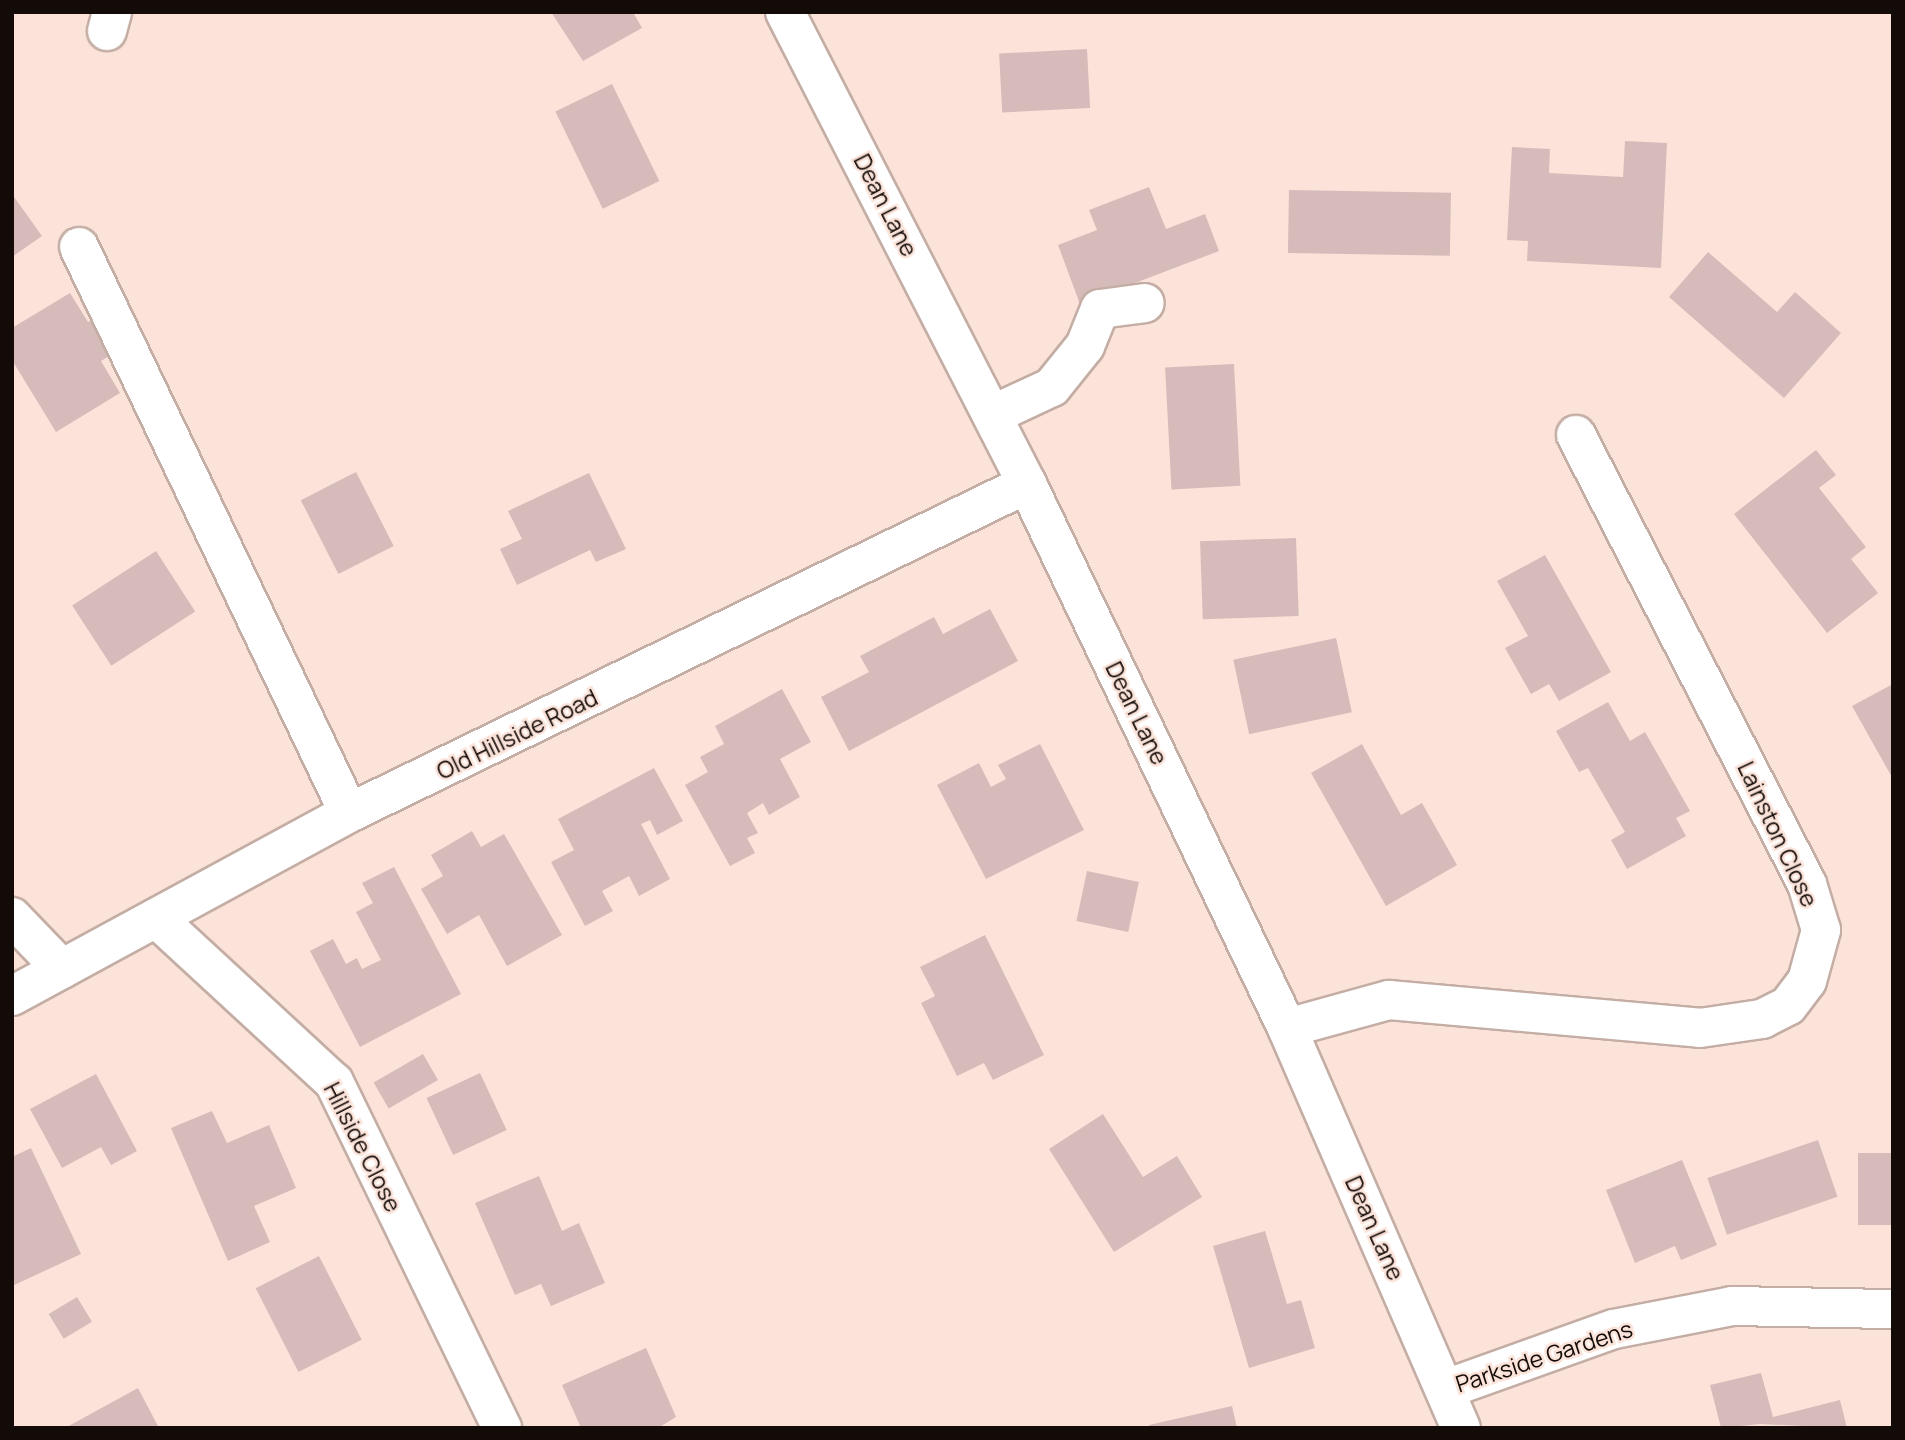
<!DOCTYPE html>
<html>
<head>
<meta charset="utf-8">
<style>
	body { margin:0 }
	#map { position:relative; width:1905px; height:1440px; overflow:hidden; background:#fbe3da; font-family:Manrope,sans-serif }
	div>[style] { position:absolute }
	.building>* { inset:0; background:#d5bcba; transform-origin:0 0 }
	.roads { filter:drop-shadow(2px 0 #c4ada4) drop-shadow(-2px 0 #c4ada4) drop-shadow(0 2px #c4ada4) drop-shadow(0 -2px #c4ada4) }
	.minor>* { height:38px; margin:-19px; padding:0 19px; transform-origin:19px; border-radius:19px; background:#fff }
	span { translate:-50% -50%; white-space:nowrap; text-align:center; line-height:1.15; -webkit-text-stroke:5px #fbe3da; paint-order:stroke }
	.street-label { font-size:23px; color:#130b08 }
	.frame { position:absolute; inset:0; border:14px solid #130b08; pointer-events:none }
</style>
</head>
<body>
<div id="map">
	<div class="building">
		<div style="clip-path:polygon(551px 12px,633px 12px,642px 28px,583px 61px)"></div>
		<div style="left:1087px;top:49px;width:59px;height:88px;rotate:87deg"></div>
		<div style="left:612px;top:84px;width:108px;height:63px;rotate:64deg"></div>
		<div style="clip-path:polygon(1625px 141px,1667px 143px,1661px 268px,1527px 261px,1528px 241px,1507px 240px,1512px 147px,1550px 149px,1549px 173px,1623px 177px)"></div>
		<div style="clip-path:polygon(1149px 187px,1166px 229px,1205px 214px,1219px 251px,1080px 304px,1058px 245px,1097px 230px,1089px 210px)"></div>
		<div style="left:1289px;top:190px;width:162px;height:63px;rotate:1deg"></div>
		<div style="clip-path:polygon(12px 194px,42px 236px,12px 257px)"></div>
		<div style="clip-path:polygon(1708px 252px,1777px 312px,1795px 292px,1841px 333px,1784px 398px,1669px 297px)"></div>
		<div style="clip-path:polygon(70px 293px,88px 322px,98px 316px,119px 350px,101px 361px,120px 393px,56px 432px,12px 360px,12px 328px)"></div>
		<div style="left:1234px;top:364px;width:122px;height:69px;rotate:87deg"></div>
		<div style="clip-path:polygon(1816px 450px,1836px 475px,1819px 488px,1866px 547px,1851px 559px,1878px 593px,1827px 633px,1734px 514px)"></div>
		<div style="left:356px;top:472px;width:83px;height:62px;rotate:63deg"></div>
		<div style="clip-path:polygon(589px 473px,626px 549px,596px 562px,590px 550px,517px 585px,500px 549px,522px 539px,508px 511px)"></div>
		<div style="left:1296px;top:538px;width:78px;height:96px;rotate:88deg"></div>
		<div style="left:156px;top:551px;width:72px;height:100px;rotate:57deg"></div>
		<div style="clip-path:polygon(1545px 555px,1611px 672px,1559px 701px,1549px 684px,1531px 694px,1505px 648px,1528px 636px,1497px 581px)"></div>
		<div style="clip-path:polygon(990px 609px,1018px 661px,849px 751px,821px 697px,869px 672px,860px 656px,934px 617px,943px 634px)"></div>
		<div style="left:1336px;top:638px;width:76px;height:105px;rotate:78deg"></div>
		<div style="clip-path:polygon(1893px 684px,1893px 779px,1852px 706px)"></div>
		<div style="clip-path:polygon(782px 689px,811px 742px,780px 759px,800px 797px,769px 815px,763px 803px,747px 813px,758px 833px,747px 838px,755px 853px,730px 866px,685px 785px,708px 772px,700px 757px,724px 744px,715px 726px)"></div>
		<div style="clip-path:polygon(1608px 702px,1630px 741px,1645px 732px,1690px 811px,1676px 818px,1686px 836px,1627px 869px,1611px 840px,1625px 832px,1588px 768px,1579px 772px,1556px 731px)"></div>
		<div style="clip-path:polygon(1040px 744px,1084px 830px,986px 879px,937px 785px,979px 763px,991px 787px,1006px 779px,998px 765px)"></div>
		<div style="clip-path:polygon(1362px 744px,1401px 815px,1422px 803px,1457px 865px,1386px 906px,1311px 773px)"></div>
		<div style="clip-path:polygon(654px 768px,683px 821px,657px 835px,650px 820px,641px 824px,670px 879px,639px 896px,629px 876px,602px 891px,613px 911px,585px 926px,551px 862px,574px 850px,558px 819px)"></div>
		<div style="clip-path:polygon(472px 831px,481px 847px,504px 834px,562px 935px,507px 966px,479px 915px,447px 934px,421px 889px,443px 876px,431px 855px)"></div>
		<div style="clip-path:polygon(394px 867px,461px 994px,360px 1047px,310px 951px,333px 939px,346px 964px,357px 958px,362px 969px,381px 960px,356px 912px,373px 903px,362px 883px)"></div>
		<div style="left:1087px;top:871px;width:53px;height:51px;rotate:12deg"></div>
		<div style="clip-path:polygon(985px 935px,1044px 1055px,993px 1080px,984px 1063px,957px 1076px,921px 1003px,935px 996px,920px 967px)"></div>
		<div style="left:423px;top:1054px;width:30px;height:57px;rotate:60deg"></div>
		<div style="left:480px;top:1073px;width:63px;height:59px;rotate:65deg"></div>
		<div style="clip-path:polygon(96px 1074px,137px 1151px,111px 1165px,101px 1147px,62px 1168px,30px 1109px)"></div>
		<div style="clip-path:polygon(212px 1111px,227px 1143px,269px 1125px,296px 1188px,254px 1206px,270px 1242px,228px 1261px,171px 1128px)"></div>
		<div style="clip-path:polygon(1103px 1114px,1143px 1177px,1177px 1156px,1202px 1197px,1114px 1252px,1049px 1149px)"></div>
		<div style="left:1818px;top:1140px;width:60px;height:117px;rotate:71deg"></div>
		<div style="clip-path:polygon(31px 1148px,81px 1254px,12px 1286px,12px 1157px)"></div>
		<div style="left:1893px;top:1153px;width:72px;height:35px;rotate:90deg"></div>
		<div style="clip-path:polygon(1682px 1160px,1717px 1245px,1681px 1260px,1675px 1246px,1635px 1263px,1606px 1190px)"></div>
		<div style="clip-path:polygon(539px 1176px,562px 1231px,579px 1223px,605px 1283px,551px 1306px,541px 1284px,515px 1295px,475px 1203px)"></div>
		<div style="clip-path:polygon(1265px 1231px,1287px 1304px,1301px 1300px,1315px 1348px,1249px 1368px,1213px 1246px)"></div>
		<div style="left:319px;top:1256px;width:94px;height:71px;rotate:63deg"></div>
		<div style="left:77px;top:1297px;width:29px;height:33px;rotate:59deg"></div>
		<div style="clip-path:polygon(646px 1348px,676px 1417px,658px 1428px,581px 1428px,562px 1385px)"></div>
		<div style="clip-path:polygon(1761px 1373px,1773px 1417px,1840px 1400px,1847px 1428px,1760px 1424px,1721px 1428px,1710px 1385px)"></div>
		<div style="clip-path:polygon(138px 1388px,159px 1428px,65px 1428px)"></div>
		<div style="clip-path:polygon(1232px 1406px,1237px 1428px,1150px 1428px,1149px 1425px)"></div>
	</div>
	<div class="roads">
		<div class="minor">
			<div style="left:785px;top:12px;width:530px;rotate:62.86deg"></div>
			<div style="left:1027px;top:484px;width:603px;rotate:64.45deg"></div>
			<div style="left:1287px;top:1028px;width:436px;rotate:66.5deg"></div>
			<div style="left:107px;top:31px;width:20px;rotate:-75deg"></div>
			<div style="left:79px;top:247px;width:627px;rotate:64.5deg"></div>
			<div style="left:992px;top:415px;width:66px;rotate:-25deg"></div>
			<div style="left:1052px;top:387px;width:53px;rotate:-51.2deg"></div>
			<div style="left:1085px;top:346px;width:40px;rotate:-68deg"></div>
			<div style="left:1100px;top:309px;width:45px;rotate:-7.6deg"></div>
			<div style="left:12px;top:917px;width:72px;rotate:46.1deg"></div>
			<div style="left:156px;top:918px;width:242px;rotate:42.7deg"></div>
			<div style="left:334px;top:1082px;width:385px;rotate:64.1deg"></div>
			<div style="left:12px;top:996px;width:383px;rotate:-28.5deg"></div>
			<div style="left:349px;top:813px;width:754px;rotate:-25.89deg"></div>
			<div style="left:1287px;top:1028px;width:106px;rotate:-15.4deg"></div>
			<div style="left:1389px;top:1000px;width:312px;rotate:5.1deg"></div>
			<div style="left:1700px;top:1028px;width:63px;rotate:-8.3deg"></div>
			<div style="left:1762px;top:1019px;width:29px;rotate:-27deg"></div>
			<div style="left:1788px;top:1006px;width:31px;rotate:-53deg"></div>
			<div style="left:1807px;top:981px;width:53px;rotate:-74.6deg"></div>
			<div style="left:1821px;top:930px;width:48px;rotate:-106.9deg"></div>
			<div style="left:1807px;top:884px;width:505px;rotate:-117.22deg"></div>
			<div style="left:1446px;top:1389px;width:178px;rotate:-19.7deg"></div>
			<div style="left:1614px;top:1329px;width:120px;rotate:-11deg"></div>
			<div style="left:1732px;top:1306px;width:161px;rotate:1.1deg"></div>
		</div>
	</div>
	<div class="street-label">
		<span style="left:886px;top:205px;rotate:63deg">Dean Lane</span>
		<span style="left:1137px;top:713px;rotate:64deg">Dean Lane</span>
		<span style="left:517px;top:734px;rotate:-26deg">Old Hillside Road</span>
		<span style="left:1778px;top:834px;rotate:65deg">Lainston Close</span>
		<span style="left:363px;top:1147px;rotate:63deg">Hillside Close</span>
		<span style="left:1375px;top:1228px;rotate:66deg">Dean Lane</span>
		<span style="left:1544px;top:1356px;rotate:-18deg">Parkside Gardens</span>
	</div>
	<div class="frame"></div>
</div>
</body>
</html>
